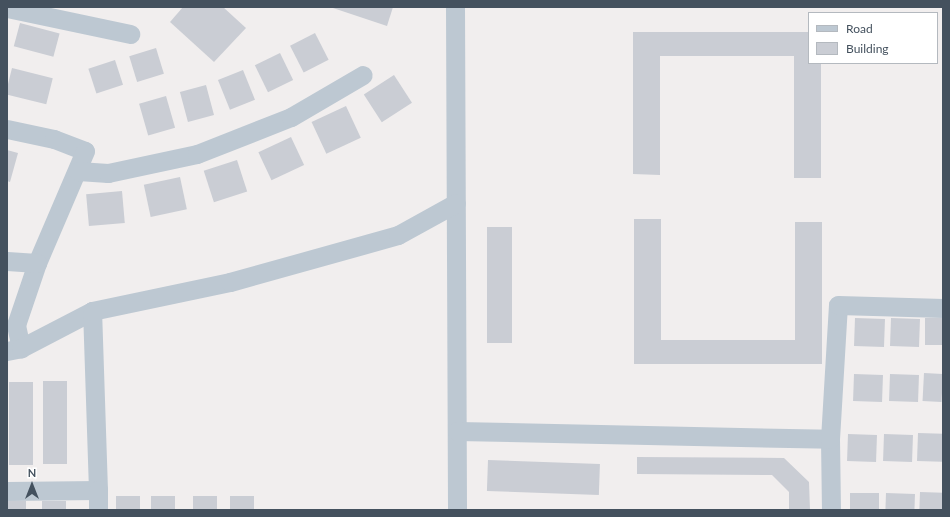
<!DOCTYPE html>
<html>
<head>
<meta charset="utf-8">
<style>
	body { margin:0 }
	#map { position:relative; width:950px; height:517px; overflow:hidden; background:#f1eeee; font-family:Lato,sans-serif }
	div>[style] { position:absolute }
	.building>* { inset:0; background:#cacdd4; transform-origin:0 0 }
	.minor>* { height:19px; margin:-9.5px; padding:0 9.5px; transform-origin:9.5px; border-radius:9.5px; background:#bdc8d2 }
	span { translate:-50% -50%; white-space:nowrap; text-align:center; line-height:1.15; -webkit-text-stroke:4px #fff; paint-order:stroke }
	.frame { position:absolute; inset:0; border:8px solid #44515e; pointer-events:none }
	.legend { position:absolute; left:808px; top:12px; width:130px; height:52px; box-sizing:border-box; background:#fff; border:1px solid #b4b9bf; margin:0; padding:5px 7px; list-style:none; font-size:12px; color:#44515e }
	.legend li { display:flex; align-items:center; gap:8px; height:20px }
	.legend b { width:20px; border:1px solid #b4b9bf }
	.north { position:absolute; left:12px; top:465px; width:40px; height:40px; -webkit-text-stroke:3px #fff; paint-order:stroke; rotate:0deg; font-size:11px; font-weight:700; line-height:16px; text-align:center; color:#44515e }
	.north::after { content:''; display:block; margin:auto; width:14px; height:18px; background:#44515e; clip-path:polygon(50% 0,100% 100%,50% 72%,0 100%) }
</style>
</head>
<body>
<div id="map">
	<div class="building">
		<div style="clip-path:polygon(183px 7px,223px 7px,246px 28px,214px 62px,170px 22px)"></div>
		<div style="clip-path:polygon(330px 7px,393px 7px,387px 26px)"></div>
		<div style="left:20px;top:23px;width:41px;height:24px;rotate:15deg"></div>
		<div style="clip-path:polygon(633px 32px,809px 32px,809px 63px,821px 63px,821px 178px,794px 178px,794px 56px,660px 56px,660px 175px,633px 174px)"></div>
		<div style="left:315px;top:33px;width:30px;height:28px;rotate:63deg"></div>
		<div style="left:156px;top:48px;width:27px;height:28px;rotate:73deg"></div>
		<div style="left:280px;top:53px;width:30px;height:28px;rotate:64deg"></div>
		<div style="left:115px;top:60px;width:26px;height:28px;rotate:72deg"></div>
		<div style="left:12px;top:68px;width:42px;height:27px;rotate:14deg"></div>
		<div style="left:243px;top:70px;width:32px;height:27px;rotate:68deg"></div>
		<div style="left:394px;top:75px;width:33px;height:36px;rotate:57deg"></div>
		<div style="left:206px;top:85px;width:31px;height:27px;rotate:75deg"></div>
		<div style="left:166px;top:96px;width:33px;height:28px;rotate:74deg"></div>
		<div style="left:346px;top:106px;width:35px;height:38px;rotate:65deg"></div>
		<div style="left:291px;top:137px;width:31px;height:36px;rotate:65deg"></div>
		<div style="clip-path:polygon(7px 150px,18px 153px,10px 182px,7px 181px)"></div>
		<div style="left:237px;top:160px;width:33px;height:35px;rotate:72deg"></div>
		<div style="left:180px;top:177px;width:33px;height:37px;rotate:78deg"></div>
		<div style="left:122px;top:191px;width:32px;height:36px;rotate:85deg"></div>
		<div style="clip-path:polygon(634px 219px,661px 219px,661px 340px,795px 340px,795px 222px,822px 222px,822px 364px,634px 364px)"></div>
		<div style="left:512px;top:227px;width:116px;height:25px;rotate:90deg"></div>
		<div style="left:855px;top:318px;width:30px;height:28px;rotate:2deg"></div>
		<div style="left:891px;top:318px;width:29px;height:28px;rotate:2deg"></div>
		<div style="left:925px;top:318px;width:18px;height:27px"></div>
		<div style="left:924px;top:373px;width:19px;height:28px;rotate:3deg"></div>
		<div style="left:854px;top:374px;width:29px;height:27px;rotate:2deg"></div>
		<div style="left:890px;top:374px;width:29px;height:27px;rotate:2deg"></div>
		<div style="left:43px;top:381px;width:24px;height:83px"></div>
		<div style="left:9px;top:382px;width:24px;height:83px"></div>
		<div style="left:918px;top:433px;width:25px;height:28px;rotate:2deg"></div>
		<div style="left:848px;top:434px;width:29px;height:27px;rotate:2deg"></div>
		<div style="left:884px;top:434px;width:29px;height:27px;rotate:2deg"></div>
		<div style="clip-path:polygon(637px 457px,784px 458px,809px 482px,810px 510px,789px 510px,789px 492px,772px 475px,637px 474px)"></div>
		<div style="left:488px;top:460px;width:112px;height:31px;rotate:2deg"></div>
		<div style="left:920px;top:492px;width:23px;height:18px;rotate:2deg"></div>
		<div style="left:850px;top:493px;width:29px;height:17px"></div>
		<div style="left:886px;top:493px;width:29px;height:17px;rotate:2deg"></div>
		<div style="left:116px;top:496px;width:24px;height:14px"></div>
		<div style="left:151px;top:496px;width:24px;height:14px"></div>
		<div style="left:193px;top:496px;width:24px;height:14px"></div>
		<div style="left:230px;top:496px;width:24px;height:14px"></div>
		<div style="left:7px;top:501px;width:19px;height:9px"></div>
		<div style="left:42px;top:501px;width:24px;height:9px"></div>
	</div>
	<div class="minor">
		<div style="left:455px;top:7px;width:503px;rotate:89.77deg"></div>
		<div style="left:7px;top:8px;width:126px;rotate:11.9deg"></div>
		<div style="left:7px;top:129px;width:48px;rotate:12deg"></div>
		<div style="left:54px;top:139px;width:33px;rotate:21deg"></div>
		<div style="left:85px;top:151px;width:122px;rotate:113.2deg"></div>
		<div style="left:37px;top:263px;width:65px;rotate:108.7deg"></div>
		<div style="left:16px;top:325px;width:24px;rotate:78deg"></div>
		<div style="left:78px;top:171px;width:30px;rotate:4deg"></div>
		<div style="left:108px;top:173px;width:91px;rotate:-12.1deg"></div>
		<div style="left:197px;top:154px;width:101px;rotate:-21.5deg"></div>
		<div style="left:291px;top:117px;width:83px;rotate:-30.3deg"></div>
		<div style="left:7px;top:261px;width:30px;rotate:4deg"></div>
		<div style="left:7px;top:351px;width:14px;rotate:-12deg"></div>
		<div style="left:21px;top:348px;width:80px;rotate:-27.5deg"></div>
		<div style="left:457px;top:431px;width:373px;rotate:1.2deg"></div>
		<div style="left:830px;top:439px;width:71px;rotate:89.2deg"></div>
		<div style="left:830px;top:439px;width:134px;rotate:-86.6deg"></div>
		<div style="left:838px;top:305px;width:105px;rotate:1.6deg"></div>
		<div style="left:7px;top:491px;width:91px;rotate:-0.6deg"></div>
		<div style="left:98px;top:490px;width:179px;rotate:-91.9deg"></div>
		<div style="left:92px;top:311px;width:141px;rotate:-11.9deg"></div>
		<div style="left:230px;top:282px;width:174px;rotate:-15.6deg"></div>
		<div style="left:398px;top:235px;width:66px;rotate:-28.9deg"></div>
		<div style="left:98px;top:510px;width:20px;rotate:-90deg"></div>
	</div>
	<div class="frame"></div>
	<ul class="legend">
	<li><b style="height:5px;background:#bdc8d2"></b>Road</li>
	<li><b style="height:11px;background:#cacdd4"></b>Building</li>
	</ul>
	<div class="north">N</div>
</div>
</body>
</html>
